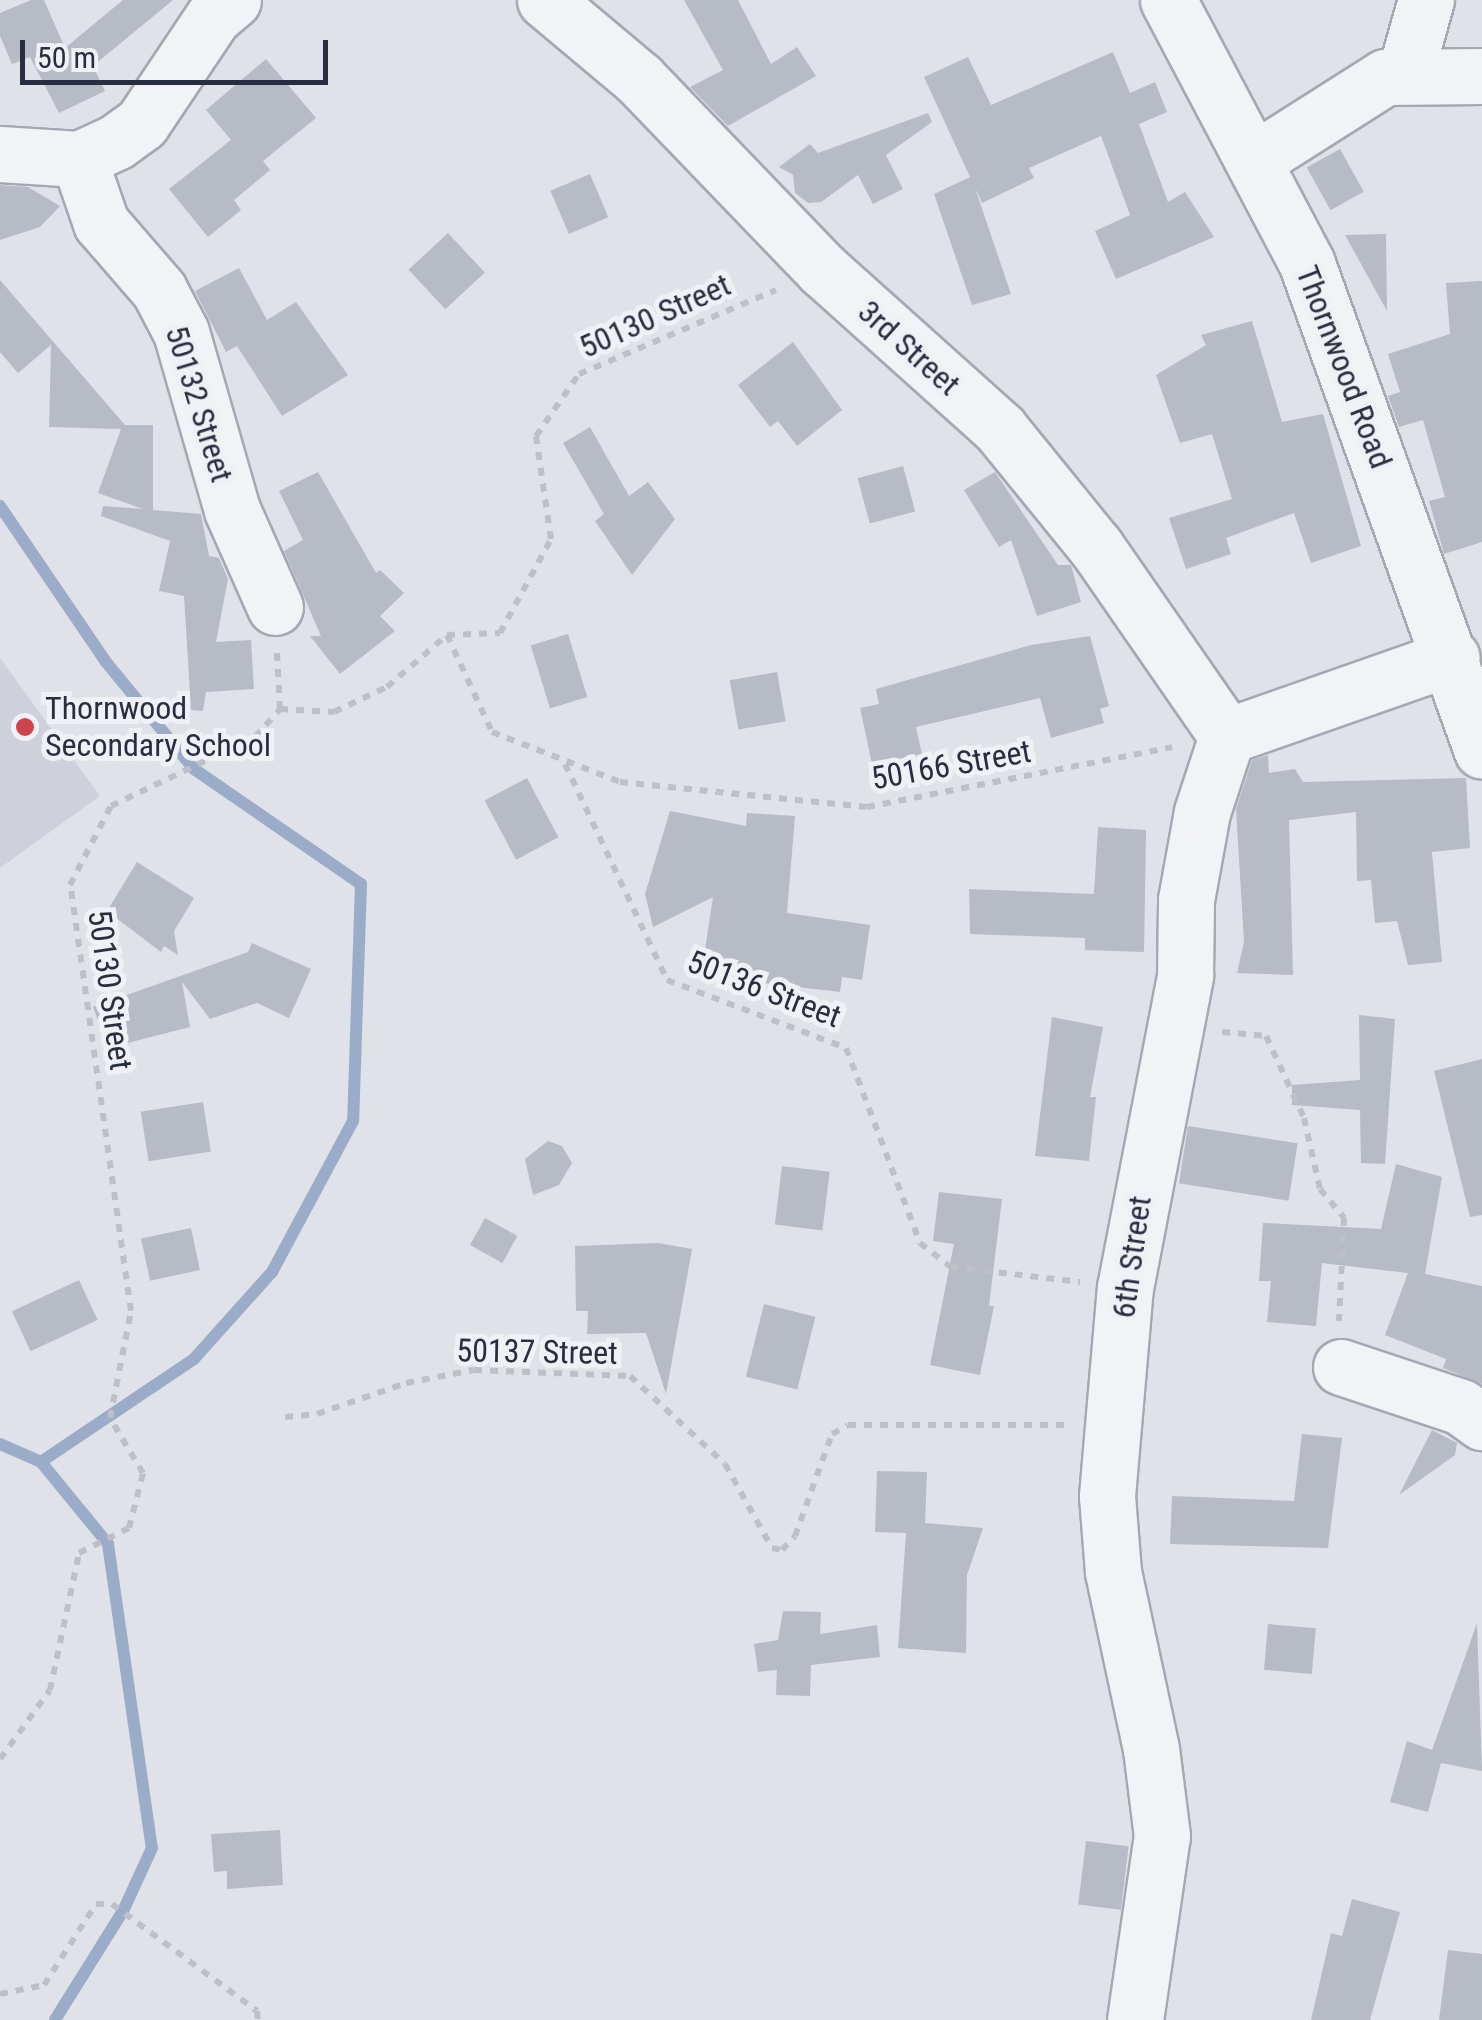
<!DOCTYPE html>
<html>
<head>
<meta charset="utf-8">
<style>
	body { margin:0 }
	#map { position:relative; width:1482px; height:2020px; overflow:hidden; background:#e0e2e9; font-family:"Roboto Condensed",sans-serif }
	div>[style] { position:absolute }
	.built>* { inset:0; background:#ced1da }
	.stream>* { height:12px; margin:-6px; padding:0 6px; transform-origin:6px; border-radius:6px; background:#9bacc8 }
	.building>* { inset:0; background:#b7bbc5; transform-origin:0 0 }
	.path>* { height:6px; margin-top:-3px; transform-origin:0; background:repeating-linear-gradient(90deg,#bdc0c7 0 8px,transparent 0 16px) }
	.roads { filter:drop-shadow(2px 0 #a5a8b3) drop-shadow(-2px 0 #a5a8b3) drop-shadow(0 2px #a5a8b3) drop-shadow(0 -2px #a5a8b3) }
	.minor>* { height:55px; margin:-27.5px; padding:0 27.5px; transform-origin:27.5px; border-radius:27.5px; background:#f2f3f7 }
	.dots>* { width:28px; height:28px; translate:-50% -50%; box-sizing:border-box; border:5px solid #eff1f6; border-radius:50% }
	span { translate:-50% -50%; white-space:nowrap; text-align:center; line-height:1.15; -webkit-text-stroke:10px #eff1f6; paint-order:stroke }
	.street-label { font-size:32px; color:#282e40 }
	.poi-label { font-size:32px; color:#282e40 }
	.left { translate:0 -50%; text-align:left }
	.scale { position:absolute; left:20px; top:40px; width:308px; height:45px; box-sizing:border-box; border:5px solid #282e40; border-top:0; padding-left:12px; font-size:30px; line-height:35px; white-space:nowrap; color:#282e40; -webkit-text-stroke:8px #eff1f6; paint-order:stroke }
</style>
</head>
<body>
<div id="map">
	<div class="built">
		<div style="clip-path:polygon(0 658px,100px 796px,0 868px)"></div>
	</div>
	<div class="stream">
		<div style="left:0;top:506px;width:189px;rotate:55.8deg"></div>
		<div style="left:106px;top:662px;width:139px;rotate:50.6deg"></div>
		<div style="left:194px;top:769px;width:203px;rotate:34.6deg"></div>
		<div style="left:361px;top:884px;width:237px;rotate:91.9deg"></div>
		<div style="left:353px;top:1121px;width:171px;rotate:118.2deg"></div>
		<div style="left:272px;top:1272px;width:117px;rotate:131.9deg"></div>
		<div style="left:194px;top:1359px;width:184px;rotate:146.1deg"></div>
		<div style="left:0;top:1444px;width:45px;rotate:23.7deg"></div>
		<div style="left:41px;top:1462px;width:106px;rotate:50.7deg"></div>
		<div style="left:108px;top:1544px;width:307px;rotate:81.8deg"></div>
		<div style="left:152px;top:1848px;width:69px;rotate:114.7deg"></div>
		<div style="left:123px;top:1911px;width:128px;rotate:122deg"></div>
	</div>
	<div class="building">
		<div style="clip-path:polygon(31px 0,44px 0,65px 48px,123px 0,173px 0,93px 66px,105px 91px,59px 113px,30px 57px,12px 64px,0 36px,0 13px)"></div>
		<div style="clip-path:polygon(684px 0,738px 0,771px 64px,797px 47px,816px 76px,728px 126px,690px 87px,723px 70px)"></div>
		<div style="clip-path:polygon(1113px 52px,1130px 93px,1155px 82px,1167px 112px,1139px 124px,1168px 202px,1185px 192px,1214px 237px,1116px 279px,1095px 231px,1130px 215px,1101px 136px,1029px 168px,1034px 178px,982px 203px,975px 188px,1011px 294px,972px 305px,934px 194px,970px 177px,924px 77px,968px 57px,991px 105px)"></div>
		<div style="clip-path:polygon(266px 59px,316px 118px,263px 161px,270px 170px,234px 200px,241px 210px,208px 237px,169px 189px,231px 140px,206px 110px)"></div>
		<div style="clip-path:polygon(928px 113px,932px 122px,886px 155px,903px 189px,873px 204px,858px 175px,821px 202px,808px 203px,795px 193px,793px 175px,779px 167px,810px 144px,818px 153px)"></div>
		<div style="left:1340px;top:149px;width:49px;height:38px;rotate:61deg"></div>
		<div style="left:590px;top:174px;width:47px;height:43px;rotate:67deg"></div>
		<div style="clip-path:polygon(0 185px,28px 187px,60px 206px,40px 227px,0 240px)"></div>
		<div style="left:448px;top:233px;width:54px;height:54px;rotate:47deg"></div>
		<div style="clip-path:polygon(1386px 234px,1387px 311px,1345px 235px)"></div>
		<div style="clip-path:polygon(239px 268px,267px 320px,296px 302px,348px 375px,282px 416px,237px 346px,226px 352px,195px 291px)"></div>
		<div style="clip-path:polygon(0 280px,125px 425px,153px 425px,153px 510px,201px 514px,209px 556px,219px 558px,228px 579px,216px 642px,251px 640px,254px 689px,206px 692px,203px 711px,191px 710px,184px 596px,159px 591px,170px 541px,101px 516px,103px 506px,143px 509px,98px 493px,121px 429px,49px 427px,51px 345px,18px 373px,0 352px)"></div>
		<div style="clip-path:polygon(1482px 281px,1482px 542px,1444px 554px,1429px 501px,1445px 497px,1423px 420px,1399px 427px,1388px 396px,1400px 392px,1388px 354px,1450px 334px,1446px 283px)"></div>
		<div style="clip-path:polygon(1252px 321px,1282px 422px,1323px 414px,1361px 546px,1311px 563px,1294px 513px,1226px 538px,1231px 554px,1186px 569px,1169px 518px,1232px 499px,1212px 434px,1180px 443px,1156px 375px,1206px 345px,1201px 335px)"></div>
		<div style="clip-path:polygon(793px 342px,842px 410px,797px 446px,778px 421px,770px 427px,738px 385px)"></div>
		<div style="clip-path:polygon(590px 427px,629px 496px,648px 482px,675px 519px,632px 575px,595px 521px,604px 514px,563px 443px)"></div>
		<div style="left:903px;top:466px;width:47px;height:47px;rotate:75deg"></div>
		<div style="clip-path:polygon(318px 472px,376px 573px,380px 570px,404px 593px,380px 616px,395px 631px,340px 674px,310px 636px,321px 636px,284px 551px,303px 540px,279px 491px)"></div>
		<div style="clip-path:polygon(995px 472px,1058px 565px,1071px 565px,1081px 602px,1037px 616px,1011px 540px,999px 547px,964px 490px)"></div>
		<div style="left:568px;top:634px;width:66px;height:39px;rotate:73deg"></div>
		<div style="clip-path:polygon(1090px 636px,1109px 706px,1100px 709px,1104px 723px,1051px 738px,1040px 698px,916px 727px,922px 754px,872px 764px,860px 708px,879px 704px,876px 689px,1031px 645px)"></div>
		<div style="left:777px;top:672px;width:50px;height:48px;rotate:80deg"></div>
		<div style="clip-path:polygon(1268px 755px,1269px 773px,1295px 769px,1303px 782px,1466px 778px,1470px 848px,1432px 852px,1442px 962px,1408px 965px,1397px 921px,1375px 923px,1371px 880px,1357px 881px,1356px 812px,1289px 820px,1293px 975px,1237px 973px,1244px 942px,1236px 809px,1252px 760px)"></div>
		<div style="left:527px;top:778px;width:67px;height:48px;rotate:62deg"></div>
		<div style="clip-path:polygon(670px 811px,746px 826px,747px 813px,795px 816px,787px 913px,870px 925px,862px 980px,842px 977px,840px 992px,730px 979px,731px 966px,703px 963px,713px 897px,653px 927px,645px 894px)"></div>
		<div style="clip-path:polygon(1098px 827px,1146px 830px,1144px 952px,1085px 950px,1085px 938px,970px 934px,969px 889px,1094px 894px)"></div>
		<div style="clip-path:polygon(137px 862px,194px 898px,174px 931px,178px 955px,164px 946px,161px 952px,107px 911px)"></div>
		<div style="clip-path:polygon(252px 943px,311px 969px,289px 1018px,257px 1003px,210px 1019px,182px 982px,190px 1027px,108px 1048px,93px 1007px,248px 952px)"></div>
		<div style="clip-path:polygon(1359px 1015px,1395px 1019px,1385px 1164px,1361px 1163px,1360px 1110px,1292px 1105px,1292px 1085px,1360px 1080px)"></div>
		<div style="clip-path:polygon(1052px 1017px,1103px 1027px,1090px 1097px,1096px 1097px,1089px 1161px,1035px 1156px)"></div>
		<div style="clip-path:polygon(1482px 1059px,1482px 1215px,1470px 1217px,1434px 1071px)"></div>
		<div style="left:203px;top:1102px;width:50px;height:63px;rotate:81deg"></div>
		<div style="left:1188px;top:1126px;width:111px;height:58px;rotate:9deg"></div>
		<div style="clip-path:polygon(548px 1141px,562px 1146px,572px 1163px,559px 1185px,533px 1195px,525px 1159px)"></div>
		<div style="clip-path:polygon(1396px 1164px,1442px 1177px,1425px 1274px,1482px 1286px,1482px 1384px,1443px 1368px,1446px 1359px,1385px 1335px,1408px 1273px,1322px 1263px,1316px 1326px,1267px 1322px,1271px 1281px,1259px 1281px,1263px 1223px,1381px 1229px)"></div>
		<div style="left:782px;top:1166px;width:48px;height:59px;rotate:7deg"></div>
		<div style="clip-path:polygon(939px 1192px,1002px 1199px,989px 1306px,994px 1306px,980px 1375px,930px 1365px,954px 1244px,933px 1241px)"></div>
		<div style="left:485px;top:1218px;width:37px;height:31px;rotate:29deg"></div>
		<div style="left:191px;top:1228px;width:43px;height:51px;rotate:78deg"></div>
		<div style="clip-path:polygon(658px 1243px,692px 1249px,666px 1394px,646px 1333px,587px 1334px,588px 1311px,576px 1311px,575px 1246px)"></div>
		<div style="left:79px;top:1280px;width:44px;height:74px;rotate:65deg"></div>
		<div style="left:764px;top:1304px;width:53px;height:75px;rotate:14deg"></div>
		<div style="clip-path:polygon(1432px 1430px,1457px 1443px,1455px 1455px,1399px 1495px)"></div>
		<div style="clip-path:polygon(1302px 1434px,1342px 1438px,1328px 1548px,1170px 1544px,1172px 1496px,1294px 1501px)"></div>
		<div style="clip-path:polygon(877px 1471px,927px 1472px,925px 1523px,983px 1528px,967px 1575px,966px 1653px,898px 1648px,906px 1533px,875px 1532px)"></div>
		<div style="clip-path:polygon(783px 1611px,821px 1612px,820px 1634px,877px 1625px,880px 1657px,811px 1665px,810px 1696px,776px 1695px,777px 1670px,758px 1672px,754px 1644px,778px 1640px)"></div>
		<div style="clip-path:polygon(1477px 1623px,1482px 1771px,1441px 1763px,1428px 1812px,1390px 1802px,1407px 1741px,1432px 1750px)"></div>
		<div style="left:1268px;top:1624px;width:48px;height:46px;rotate:5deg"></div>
		<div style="clip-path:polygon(280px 1830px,283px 1885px,227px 1889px,227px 1871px,214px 1872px,211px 1834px)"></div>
		<div style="left:1086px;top:1841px;width:43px;height:64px;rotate:7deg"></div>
		<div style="clip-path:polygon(1352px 1899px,1400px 1912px,1370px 2020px,1311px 2020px,1331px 1933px,1342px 1936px)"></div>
		<div style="clip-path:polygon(1448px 1950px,1482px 1954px,1482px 2020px,1439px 2020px)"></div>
	</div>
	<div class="path">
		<div style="left:447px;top:635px;width:107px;rotate:65.1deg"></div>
		<div style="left:492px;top:732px;width:137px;rotate:21.3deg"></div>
		<div style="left:620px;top:782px;width:248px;rotate:5.8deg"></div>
		<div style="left:867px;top:807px;width:311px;rotate:-11.1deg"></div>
		<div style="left:277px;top:653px;width:56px;rotate:86.9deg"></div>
		<div style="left:565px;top:764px;width:239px;rotate:64.7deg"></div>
		<div style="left:667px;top:980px;width:191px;rotate:20.8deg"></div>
		<div style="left:846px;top:1048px;width:209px;rotate:69.2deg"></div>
		<div style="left:920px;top:1243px;width:39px;rotate:38deg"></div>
		<div style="left:951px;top:1267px;width:130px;rotate:6.6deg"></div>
		<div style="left:1222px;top:1032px;width:44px;rotate:5.2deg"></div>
		<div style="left:1266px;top:1036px;width:90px;rotate:65.1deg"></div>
		<div style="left:1304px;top:1118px;width:73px;rotate:77.3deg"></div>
		<div style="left:1320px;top:1189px;width:38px;rotate:50deg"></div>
		<div style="left:1344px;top:1218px;width:103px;rotate:92.8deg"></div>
		<div style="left:285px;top:1417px;width:32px;rotate:-5deg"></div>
		<div style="left:317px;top:1414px;width:94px;rotate:-19.2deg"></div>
		<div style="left:406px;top:1383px;width:69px;rotate:-10.8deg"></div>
		<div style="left:474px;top:1370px;width:156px;rotate:2.2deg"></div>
		<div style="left:630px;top:1376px;width:129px;rotate:42.8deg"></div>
		<div style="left:725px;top:1464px;width:96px;rotate:60.8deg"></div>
		<div style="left:772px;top:1548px;width:10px;rotate:11deg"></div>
		<div style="left:782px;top:1550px;width:19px;rotate:-47deg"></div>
		<div style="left:795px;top:1536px;width:109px;rotate:-70.1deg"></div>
		<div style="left:832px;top:1434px;width:18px;rotate:-29deg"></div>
		<div style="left:848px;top:1425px;width:218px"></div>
		<div style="left:0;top:1759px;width:85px;rotate:-54.1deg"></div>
		<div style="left:50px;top:1690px;width:140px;rotate:-78deg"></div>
		<div style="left:79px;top:1553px;width:56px;rotate:-26.6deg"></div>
		<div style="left:129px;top:1528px;width:57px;rotate:-75.7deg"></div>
		<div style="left:143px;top:1473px;width:64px;rotate:-121deg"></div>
		<div style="left:110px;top:1418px;width:109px;rotate:-78.9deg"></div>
		<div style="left:131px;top:1311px;width:430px;rotate:-98.1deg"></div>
		<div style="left:70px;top:885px;width:89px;rotate:-62.6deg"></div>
		<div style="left:111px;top:806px;width:160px;rotate:-25.6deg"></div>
		<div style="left:255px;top:737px;width:38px;rotate:-48deg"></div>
		<div style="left:280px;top:709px;width:54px;rotate:3.2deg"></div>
		<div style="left:334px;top:712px;width:59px;rotate:-25.3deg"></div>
		<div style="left:387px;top:687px;width:79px;rotate:-40.9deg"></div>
		<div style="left:447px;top:635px;width:53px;rotate:-2.2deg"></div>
		<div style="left:500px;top:633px;width:107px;rotate:-61.5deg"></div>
		<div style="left:551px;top:539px;width:104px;rotate:-98.3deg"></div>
		<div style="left:536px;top:436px;width:75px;rotate:-55.3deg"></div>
		<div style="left:579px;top:374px;width:214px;rotate:-23.1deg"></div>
		<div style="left:0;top:1994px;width:45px;rotate:-11.6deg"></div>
		<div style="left:44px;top:1985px;width:96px;rotate:-57.3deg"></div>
		<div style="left:96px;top:1904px;width:16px"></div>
		<div style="left:112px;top:1904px;width:180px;rotate:36.4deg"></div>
		<div style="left:257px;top:2011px;width:9px;rotate:84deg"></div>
	</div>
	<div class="roads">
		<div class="minor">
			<div style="left:545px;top:0;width:123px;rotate:40deg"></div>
			<div style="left:639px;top:79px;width:265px;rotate:46.1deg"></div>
			<div style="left:823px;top:270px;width:238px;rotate:41.9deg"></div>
			<div style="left:1000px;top:429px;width:152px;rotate:50.9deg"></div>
			<div style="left:1096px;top:547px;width:230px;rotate:55.3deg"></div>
			<div style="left:1168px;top:0;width:298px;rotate:62.2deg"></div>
			<div style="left:1307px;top:264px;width:517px;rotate:70.23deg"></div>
			<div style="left:1405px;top:74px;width:77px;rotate:-74.2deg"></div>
			<div style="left:0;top:154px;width:79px;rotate:3.6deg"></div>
			<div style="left:79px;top:159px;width:41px;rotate:-24.7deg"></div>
			<div style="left:116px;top:142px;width:32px;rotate:-36deg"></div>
			<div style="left:142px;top:123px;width:128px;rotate:-56.2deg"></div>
			<div style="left:213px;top:17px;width:26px;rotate:-40deg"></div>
			<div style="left:79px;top:159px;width:68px;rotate:71deg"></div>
			<div style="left:101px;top:223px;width:89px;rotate:49.1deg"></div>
			<div style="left:159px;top:290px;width:47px;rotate:62.4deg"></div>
			<div style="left:181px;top:332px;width:185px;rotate:74deg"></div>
			<div style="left:232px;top:510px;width:106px;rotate:66.1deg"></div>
			<div style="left:1256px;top:159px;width:153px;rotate:-32.4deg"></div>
			<div style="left:1385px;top:77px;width:97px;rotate:-0.6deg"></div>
			<div style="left:1341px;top:1367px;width:126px;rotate:18.4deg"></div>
			<div style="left:1461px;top:1407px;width:26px;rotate:36deg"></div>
			<div style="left:1135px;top:2020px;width:186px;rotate:-81.7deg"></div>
			<div style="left:1162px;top:1836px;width:88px;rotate:-97.2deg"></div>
			<div style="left:1151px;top:1749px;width:181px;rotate:-102.1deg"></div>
			<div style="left:1113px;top:1572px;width:76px;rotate:-94.5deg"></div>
			<div style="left:1107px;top:1496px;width:209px;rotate:-85.1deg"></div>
			<div style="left:1125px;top:1288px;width:319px;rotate:-79.1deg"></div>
			<div style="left:1185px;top:975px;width:75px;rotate:-89.2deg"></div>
			<div style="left:1186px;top:900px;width:89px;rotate:-79.7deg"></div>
			<div style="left:1202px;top:812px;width:80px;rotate:-71.8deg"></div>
			<div style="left:1227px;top:736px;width:238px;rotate:-19.3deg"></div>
		</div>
	</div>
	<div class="dots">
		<div style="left:25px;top:727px;background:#cd454a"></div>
	</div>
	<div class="street-label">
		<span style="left:655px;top:316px;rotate:-24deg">50130 Street</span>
		<span style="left:909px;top:348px;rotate:42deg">3rd Street</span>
		<span style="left:1344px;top:367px;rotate:69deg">Thornwood Road</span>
		<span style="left:199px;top:404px;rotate:73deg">50132 Street</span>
		<span style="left:951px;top:765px;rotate:-10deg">50166 Street</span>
		<span style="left:764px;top:989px;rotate:21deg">50136 Street</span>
		<span style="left:110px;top:990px;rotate:82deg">50130 Street</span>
		<span style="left:1132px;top:1257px;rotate:-82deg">6th Street</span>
		<span style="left:537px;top:1352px;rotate:1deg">50137 Street</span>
	</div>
	<div class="poi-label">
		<span class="left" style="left:45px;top:727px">Thornwood<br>Secondary School</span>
	</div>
	<div class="scale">50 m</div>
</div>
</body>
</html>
